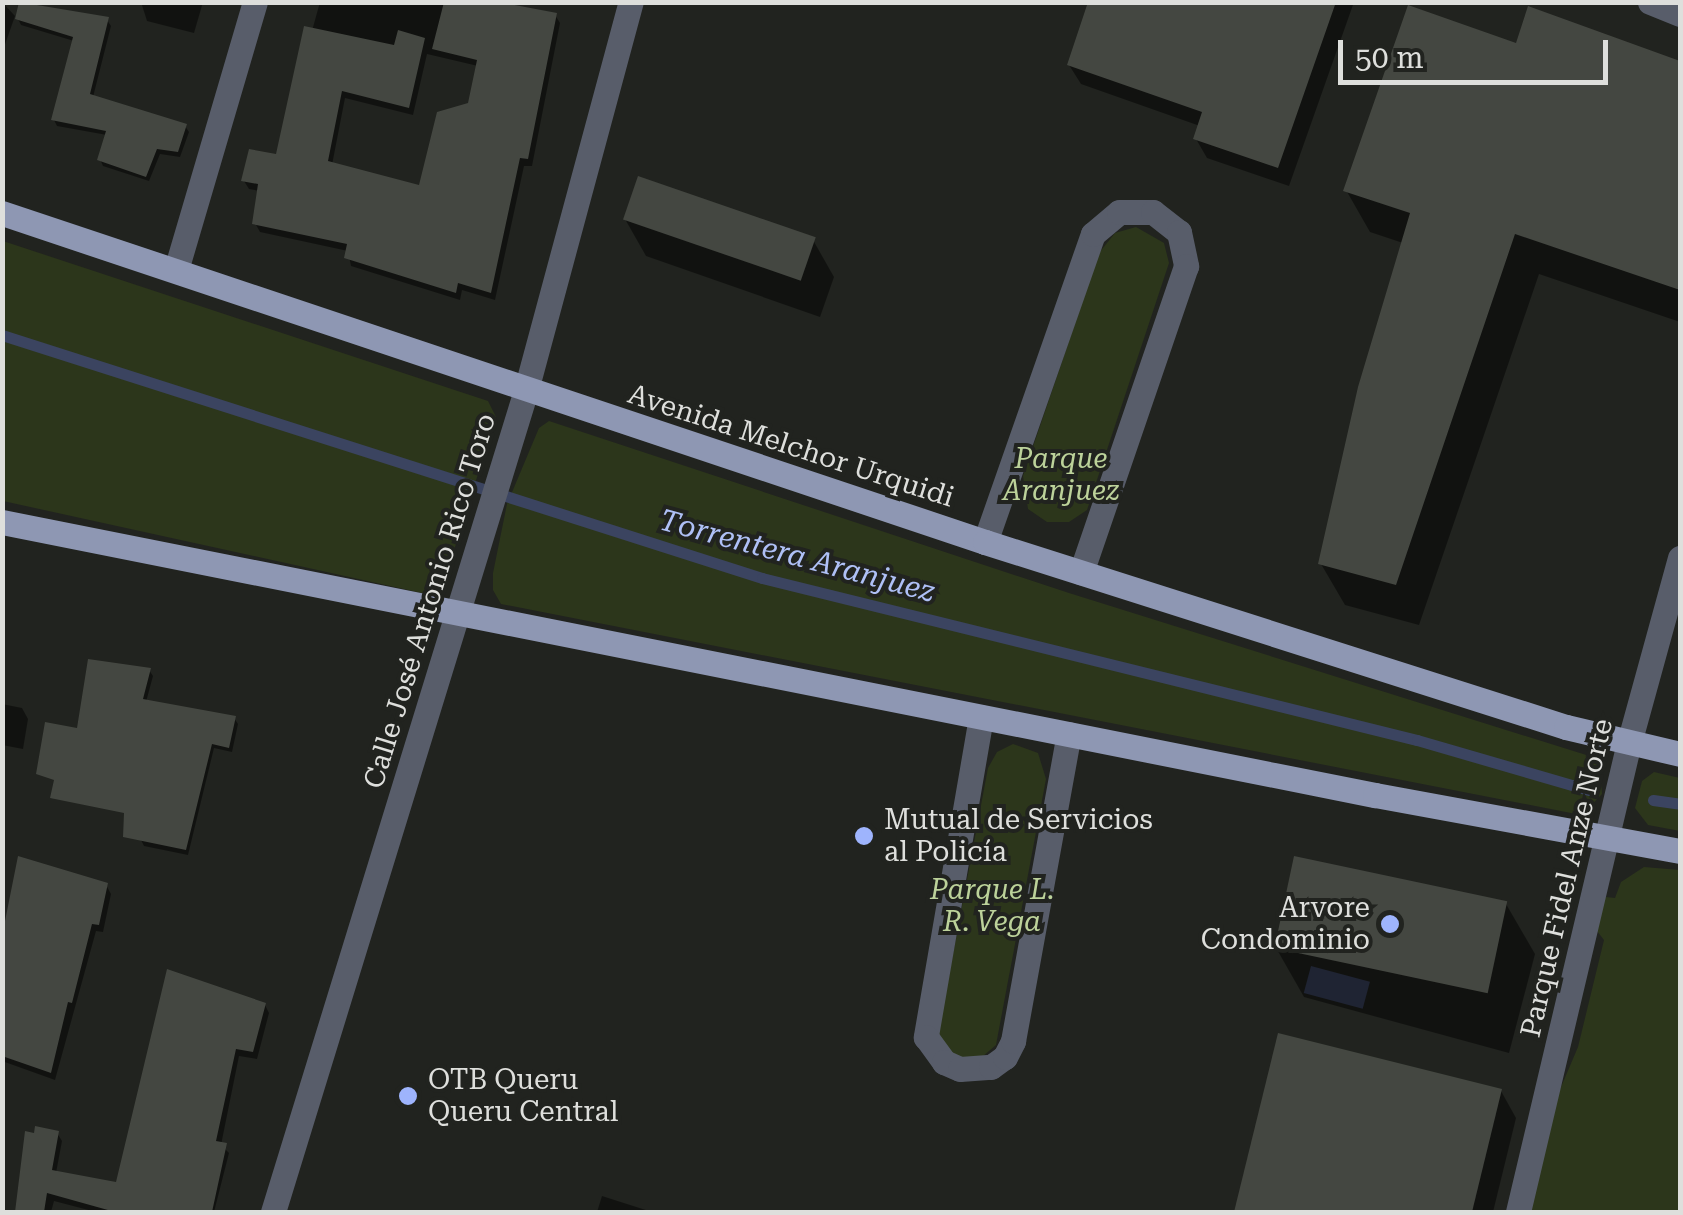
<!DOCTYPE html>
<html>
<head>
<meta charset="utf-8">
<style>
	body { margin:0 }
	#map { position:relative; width:1683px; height:1215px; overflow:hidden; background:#21231f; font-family:"Roboto Serif",serif }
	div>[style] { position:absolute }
	.green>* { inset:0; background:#2c361b }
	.water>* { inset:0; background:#3b4460; transform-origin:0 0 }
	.shadow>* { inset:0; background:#0007 }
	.stream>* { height:11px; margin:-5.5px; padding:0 5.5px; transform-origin:5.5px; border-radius:5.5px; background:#3b4460 }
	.building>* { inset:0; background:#444741; transform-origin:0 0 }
	.minor>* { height:25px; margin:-12.5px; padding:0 12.5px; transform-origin:12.5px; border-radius:12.5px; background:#585d6a }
	.major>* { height:25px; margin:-12.5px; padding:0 12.5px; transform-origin:12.5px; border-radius:12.5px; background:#8e97b3 }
	.dots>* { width:28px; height:28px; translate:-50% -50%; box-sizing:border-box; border:5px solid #21231f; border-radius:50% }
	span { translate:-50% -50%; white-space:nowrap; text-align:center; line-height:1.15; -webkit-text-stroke:8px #21231f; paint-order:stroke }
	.street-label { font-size:28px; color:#dedfdc }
	.park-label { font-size:28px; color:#bcd29a; font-style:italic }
	.poi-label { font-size:28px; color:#dedfdc }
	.left { translate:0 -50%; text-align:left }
	.right { translate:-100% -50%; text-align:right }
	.water-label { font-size:30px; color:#afc0f6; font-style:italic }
	.frame { position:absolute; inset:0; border:5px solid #dedfdc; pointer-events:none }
	.scale { position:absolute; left:1338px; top:40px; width:270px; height:45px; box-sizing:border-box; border:5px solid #dedfdc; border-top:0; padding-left:12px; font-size:30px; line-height:35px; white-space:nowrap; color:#dedfdc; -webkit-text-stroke:8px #21231f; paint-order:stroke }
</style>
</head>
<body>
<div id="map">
	<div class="green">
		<div style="clip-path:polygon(1136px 227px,1164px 243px,1169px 263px,1087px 510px,1069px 522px,1047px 522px,1028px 509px,1023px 476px,1099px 253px,1115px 233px)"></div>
		<div style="clip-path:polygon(3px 241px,488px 401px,496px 417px,444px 582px,434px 592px,422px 593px,3px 501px)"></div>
		<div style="clip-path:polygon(549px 421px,1069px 593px,1599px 759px,1602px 794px,1587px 810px,1576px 814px,501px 604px,493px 590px,493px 573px,507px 504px,539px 428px)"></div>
		<div style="clip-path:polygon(1013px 744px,1038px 753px,1046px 779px,996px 1045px,982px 1057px,954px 1057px,938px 1034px,988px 768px,997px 752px)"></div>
		<div style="clip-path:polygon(1654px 772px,1680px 778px,1680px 831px,1648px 825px,1635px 808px,1642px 781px)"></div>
		<div style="clip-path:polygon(1644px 867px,1680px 870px,1680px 1212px,1508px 1212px,1578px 1047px,1604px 940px,1593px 926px,1596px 908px,1606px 897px,1615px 898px,1621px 882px)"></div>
	</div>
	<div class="water">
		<div style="left:1311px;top:966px;width:61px;height:28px;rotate:15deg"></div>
	</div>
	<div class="shadow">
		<div style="clip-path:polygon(2px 2px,15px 16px,2px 53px)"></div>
		<div style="clip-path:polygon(22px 2px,107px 20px,111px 26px,93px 97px,185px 126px,189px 132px,180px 157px,160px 154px,149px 181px,103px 166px,100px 159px,107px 135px,57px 126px,54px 120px,74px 41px,21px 25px,18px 19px)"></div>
		<div style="clip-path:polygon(141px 2px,203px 2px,194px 33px,147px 21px)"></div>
		<div style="clip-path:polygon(evenodd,320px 2px,498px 2px,555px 15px,560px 23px,532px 166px,524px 166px,495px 300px,462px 290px,460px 300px,351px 266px,348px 251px,260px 232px,255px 223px,260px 191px,249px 189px,244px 181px,277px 157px,320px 2px,427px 54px,478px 66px,470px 105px,421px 188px,332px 165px,345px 98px,413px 115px,427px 54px)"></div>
		<div style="clip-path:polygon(1091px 2px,1354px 2px,1289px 186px,1207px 158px,1196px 139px,1200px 126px,1081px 84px,1069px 65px)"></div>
		<div style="clip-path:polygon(1530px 9px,1680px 63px,1680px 322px,1539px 274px,1419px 625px,1345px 605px,1321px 564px,1403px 243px,1370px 232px,1346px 190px,1517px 46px)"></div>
		<div style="clip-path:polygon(625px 219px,813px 240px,834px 277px,820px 317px,646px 256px)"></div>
		<div style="clip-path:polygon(149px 670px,153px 676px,146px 702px,234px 718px,238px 724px,232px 752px,214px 748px,188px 855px,144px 846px,141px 840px,155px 776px,79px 758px)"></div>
		<div style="clip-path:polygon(2px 704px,22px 708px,28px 719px,23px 749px,2px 745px)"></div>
		<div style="clip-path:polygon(106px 885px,111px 894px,103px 932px,96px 931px,55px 1080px,2px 1061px,2px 949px)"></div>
		<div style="clip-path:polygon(1506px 904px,1535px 954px,1509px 1053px,1304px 997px,1275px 946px)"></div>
		<div style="clip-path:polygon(265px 1005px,269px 1013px,257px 1059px,239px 1056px,221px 1145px,229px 1153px,214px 1212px,96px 1212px,54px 1201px,51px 1212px,18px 1212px,23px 1190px,57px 1133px,62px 1141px,56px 1173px,117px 1185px)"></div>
		<div style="clip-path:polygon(1280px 1036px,1501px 1091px,1516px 1118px,1493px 1212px,1236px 1212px)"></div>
		<div style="clip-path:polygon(602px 1196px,652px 1212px,597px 1212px)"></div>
	</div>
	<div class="stream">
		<div style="left:2px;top:335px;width:798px;rotate:17.73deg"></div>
		<div style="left:762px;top:578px;width:675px;rotate:13.89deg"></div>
		<div style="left:1417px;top:740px;width:179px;rotate:16.2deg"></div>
		<div style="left:1653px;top:800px;width:27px;rotate:8deg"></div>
	</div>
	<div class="building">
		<div style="clip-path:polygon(19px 2px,109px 17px,90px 94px,187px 124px,178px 152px,157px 149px,146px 177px,97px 160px,106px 131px,51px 120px,73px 37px,15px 19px)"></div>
		<div style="clip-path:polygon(444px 2px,499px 2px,557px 13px,528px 159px,520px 158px,491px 293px,458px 283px,456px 293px,344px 258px,347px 244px,252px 224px,258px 184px,241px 181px,249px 149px,276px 154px,304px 26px,394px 45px,398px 30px,425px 38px,409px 108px,342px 91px,328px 161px,419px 185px,437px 112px,468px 103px,477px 60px,432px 49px)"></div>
		<div style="clip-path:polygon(1088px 2px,1336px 2px,1278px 168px,1193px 139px,1202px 112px,1067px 65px)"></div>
		<div style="clip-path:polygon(1408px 5px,1516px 43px,1528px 6px,1680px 61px,1680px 290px,1515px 234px,1396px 585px,1318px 564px,1358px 387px,1410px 213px,1343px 191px)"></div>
		<div style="left:638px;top:176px;width:188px;height:46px;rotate:19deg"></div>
		<div style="clip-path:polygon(88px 659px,151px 668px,143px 699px,236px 716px,229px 748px,212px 744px,186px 850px,123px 837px,124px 813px,50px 798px,54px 780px,36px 774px,45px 722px,77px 728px)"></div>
		<div style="clip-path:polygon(18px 856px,108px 883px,99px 925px,92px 924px,72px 1003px,68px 1002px,51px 1073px,2px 1056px,2px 936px)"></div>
		<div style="left:1294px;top:856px;width:218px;height:94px;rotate:12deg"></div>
		<div style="clip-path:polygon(167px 969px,266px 1003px,253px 1052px,236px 1049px,216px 1141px,227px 1143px,212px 1212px,115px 1212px,47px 1193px,44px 1212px,15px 1212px,25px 1131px,34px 1133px,35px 1126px,59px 1131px,52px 1170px,116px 1182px)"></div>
		<div style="clip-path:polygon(1278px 1033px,1502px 1089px,1472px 1212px,1234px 1212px)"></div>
	</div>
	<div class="minor">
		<div style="left:1650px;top:2px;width:32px;rotate:22deg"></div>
		<div style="left:176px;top:270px;width:279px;rotate:-73.6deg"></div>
		<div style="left:985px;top:542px;width:326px;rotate:-70.7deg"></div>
		<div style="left:1093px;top:234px;width:34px;rotate:-40deg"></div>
		<div style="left:1119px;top:212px;width:34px"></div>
		<div style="left:1153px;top:212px;width:33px;rotate:38deg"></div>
		<div style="left:1179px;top:232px;width:35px;rotate:78deg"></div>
		<div style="left:1186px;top:266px;width:324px;rotate:108.9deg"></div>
		<div style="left:981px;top:717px;width:325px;rotate:99.8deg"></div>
		<div style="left:926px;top:1037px;width:31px;rotate:54deg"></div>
		<div style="left:944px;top:1062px;width:17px;rotate:24deg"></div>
		<div style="left:960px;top:1069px;width:31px;rotate:-4deg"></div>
		<div style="left:991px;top:1067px;width:17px;rotate:-36deg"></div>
		<div style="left:1005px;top:1057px;width:18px;rotate:-63deg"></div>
		<div style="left:1013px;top:1041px;width:312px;rotate:-79.7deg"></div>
		<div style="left:273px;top:1212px;width:860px;rotate:-72.89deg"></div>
		<div style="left:526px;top:390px;width:402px;rotate:-74.9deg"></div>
		<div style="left:1518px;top:1212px;width:482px;rotate:-76.7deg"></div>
		<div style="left:1629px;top:743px;width:192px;rotate:-74.6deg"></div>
	</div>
	<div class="major">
		<div style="left:2px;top:213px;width:1037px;rotate:18.5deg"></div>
		<div style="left:985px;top:542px;width:610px;rotate:17.66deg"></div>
		<div style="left:1566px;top:727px;width:117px;rotate:13.3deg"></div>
		<div style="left:2px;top:522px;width:1400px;rotate:11.25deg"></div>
		<div style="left:1375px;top:795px;width:310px;rotate:10.4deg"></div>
	</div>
	<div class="dots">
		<div style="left:864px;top:836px;background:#9eb4fd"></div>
		<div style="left:1390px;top:924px;background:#9eb4fd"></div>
		<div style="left:408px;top:1096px;background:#9eb4fd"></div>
	</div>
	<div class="street-label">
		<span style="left:791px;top:446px;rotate:18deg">Avenida Melchor Urquidi</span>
		<span style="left:430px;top:601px;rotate:-73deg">Calle José Antonio Rico Toro</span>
		<span style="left:1567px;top:878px;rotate:-77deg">Parque Fidel Anze Norte</span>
	</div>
	<div class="park-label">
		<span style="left:1061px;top:475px">Parque<br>Aranjuez</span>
		<span style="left:992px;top:906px">Parque L.<br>R. Vega</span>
	</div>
	<div class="poi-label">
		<span class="left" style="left:884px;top:836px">Mutual de Servicios<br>al Policía</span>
		<span class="right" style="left:1370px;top:924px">Arvore<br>Condominio</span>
		<span class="left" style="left:428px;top:1096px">OTB Queru<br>Queru Central</span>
	</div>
	<div class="water-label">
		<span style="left:797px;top:556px;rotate:15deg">Torrentera Aranjuez</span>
	</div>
	<div class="frame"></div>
	<div class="scale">50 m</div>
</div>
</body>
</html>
